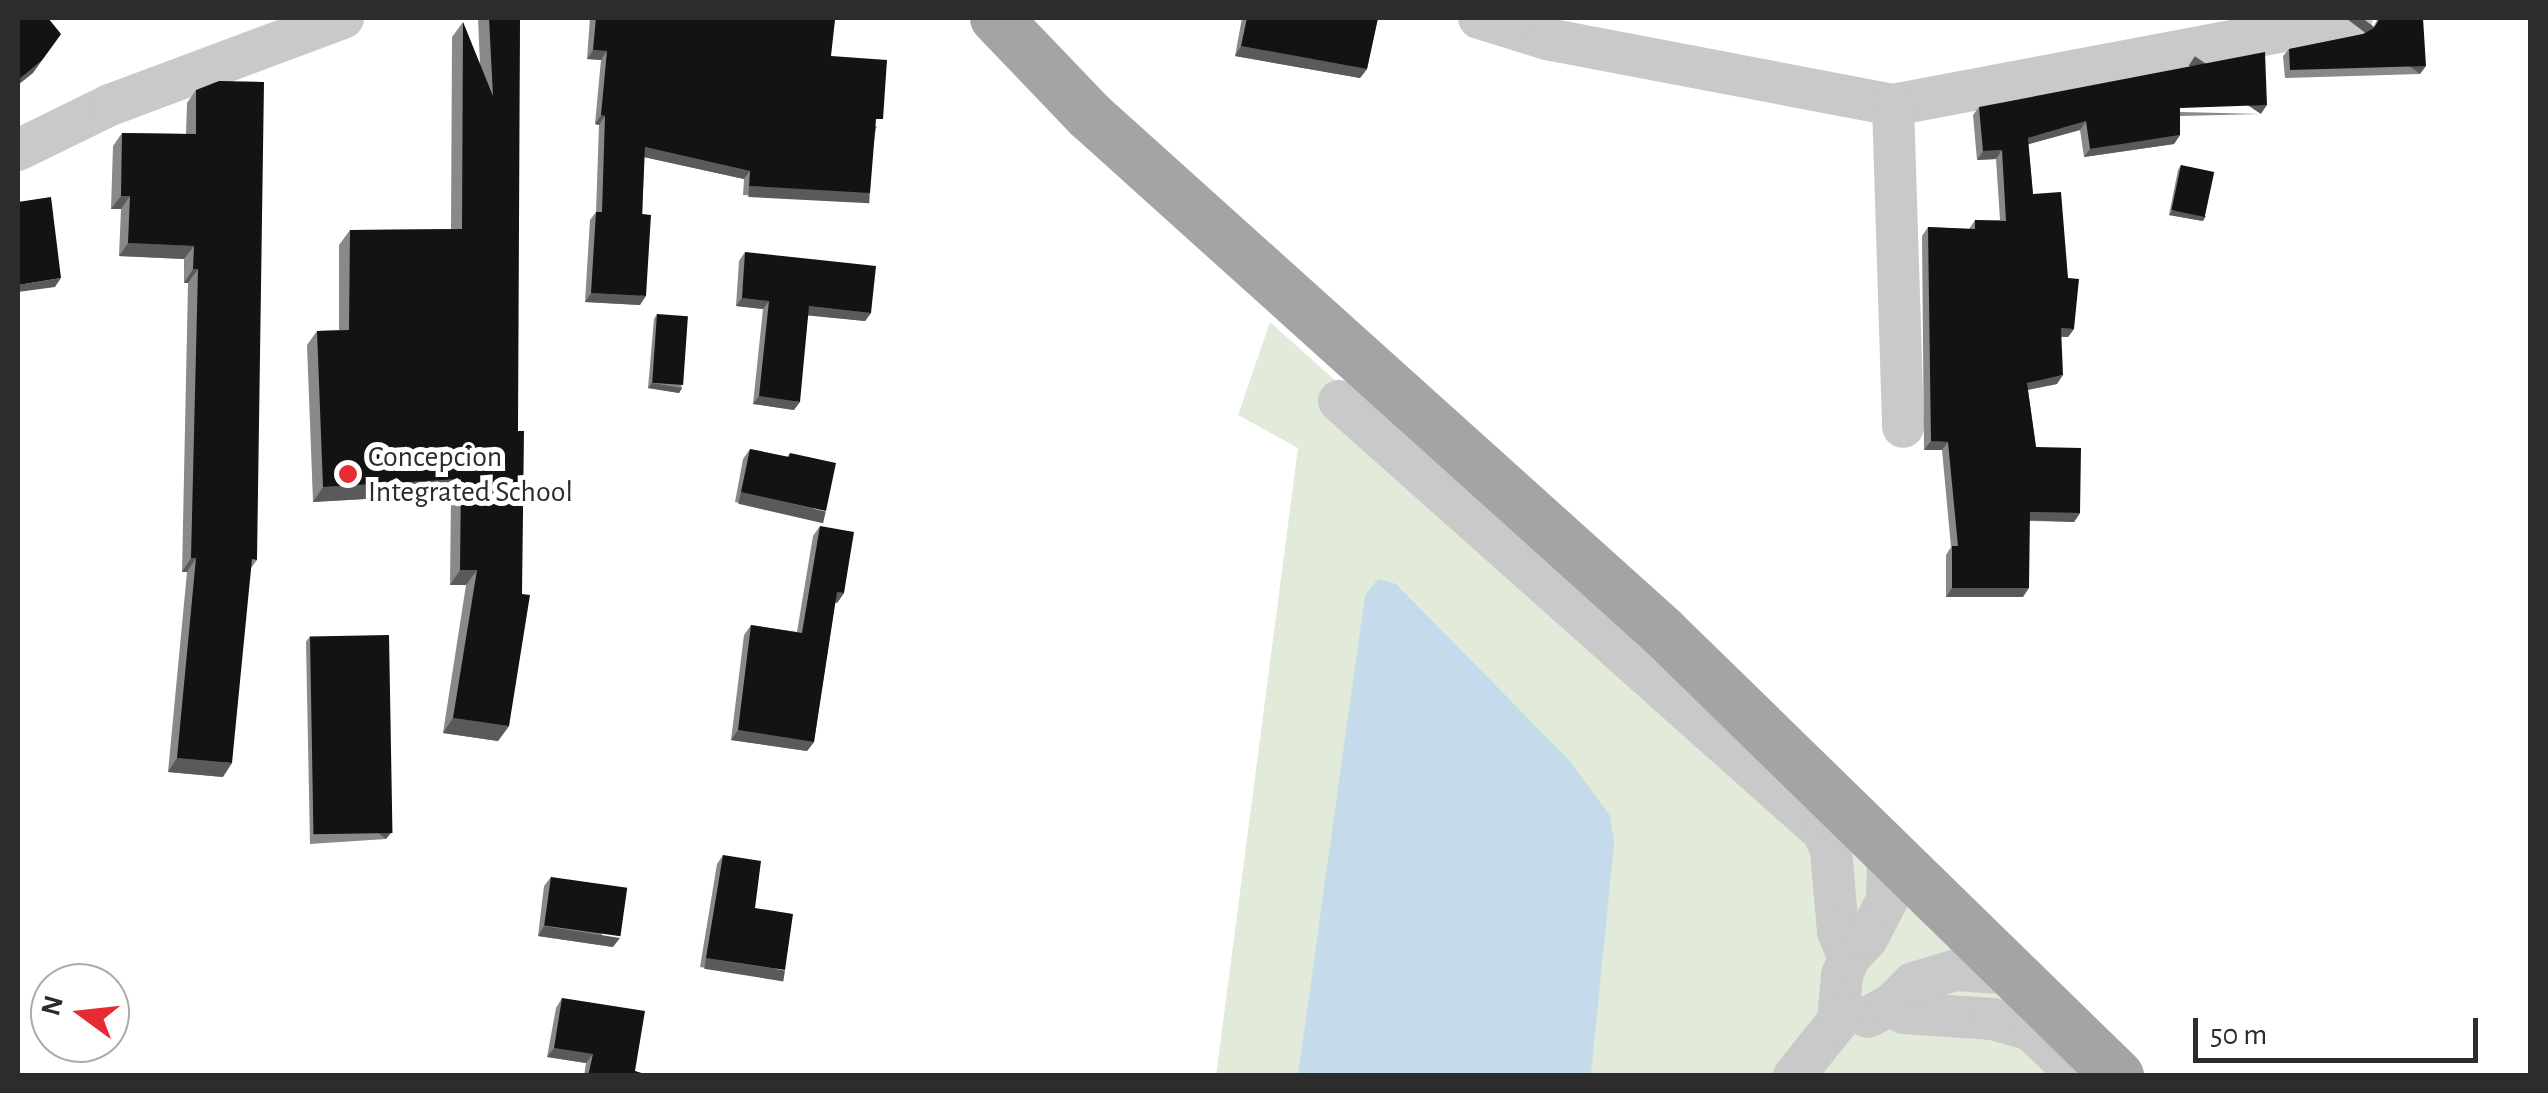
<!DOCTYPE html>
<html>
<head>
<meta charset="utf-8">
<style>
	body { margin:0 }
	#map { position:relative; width:2548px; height:1093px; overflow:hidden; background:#fff; font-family:"Alegreya Sans",sans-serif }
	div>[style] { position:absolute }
	.green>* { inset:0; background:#e2ebd9 }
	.water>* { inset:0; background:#c5dbeb }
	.minor>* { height:42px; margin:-21px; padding:0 21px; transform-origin:21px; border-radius:21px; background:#c9c9c9 }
	.major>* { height:52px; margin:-26px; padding:0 26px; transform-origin:26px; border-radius:26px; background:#a4a4a4 }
	.wall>* { inset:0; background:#898989 }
	.shaded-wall>* { inset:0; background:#5a5a5a; transform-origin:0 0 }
	.building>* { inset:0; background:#131313; transform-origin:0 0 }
	.dots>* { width:28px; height:28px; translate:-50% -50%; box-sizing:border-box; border:5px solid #fff; border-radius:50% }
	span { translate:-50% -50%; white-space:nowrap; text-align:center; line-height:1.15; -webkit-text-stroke:10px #fff; paint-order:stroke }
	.poi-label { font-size:30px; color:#2c2c2c }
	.left { translate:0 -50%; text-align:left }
	.frame { position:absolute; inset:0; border:20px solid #2c2c2c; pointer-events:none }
	.north { position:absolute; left:30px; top:963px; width:100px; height:100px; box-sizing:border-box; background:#fff; border:2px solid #ababab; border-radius:50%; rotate:285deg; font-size:28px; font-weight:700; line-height:40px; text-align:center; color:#2c2c2c }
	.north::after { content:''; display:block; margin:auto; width:35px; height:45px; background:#e72b33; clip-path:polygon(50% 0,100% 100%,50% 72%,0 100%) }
	.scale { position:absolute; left:2193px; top:1018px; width:285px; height:45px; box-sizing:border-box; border:5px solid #2c2c2c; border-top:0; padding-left:12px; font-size:30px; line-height:35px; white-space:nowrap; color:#2c2c2c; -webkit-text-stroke:8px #fff; paint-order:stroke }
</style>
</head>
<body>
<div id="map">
	<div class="green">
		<div style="clip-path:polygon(1270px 322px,1838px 829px,2091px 1076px,1216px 1076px,1298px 448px,1238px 415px)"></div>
	</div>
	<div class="water">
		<div style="clip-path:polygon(1378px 579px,1396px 584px,1570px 761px,1610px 816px,1614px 844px,1591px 1075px,1298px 1075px,1365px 595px)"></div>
	</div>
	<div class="minor">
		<div style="left:1479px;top:18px;width:71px;rotate:17.2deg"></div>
		<div style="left:1547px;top:39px;width:352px;rotate:10.8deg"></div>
		<div style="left:1893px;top:105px;width:467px;rotate:-10.7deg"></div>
		<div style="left:1893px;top:105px;width:322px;rotate:88.2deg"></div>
		<div style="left:18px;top:150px;width:102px;rotate:-26.1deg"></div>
		<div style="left:110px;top:105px;width:249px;rotate:-20.5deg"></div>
		<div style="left:1339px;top:401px;width:648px;rotate:41.68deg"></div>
		<div style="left:1823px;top:832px;width:20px;rotate:66deg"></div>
		<div style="left:1831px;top:850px;width:82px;rotate:85.1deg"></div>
		<div style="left:1838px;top:932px;width:28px;rotate:67deg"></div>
		<div style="left:1891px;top:1005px;width:15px;rotate:32deg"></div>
		<div style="left:1904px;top:1013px;width:89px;rotate:3.9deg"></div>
		<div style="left:1993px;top:1019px;width:40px;rotate:16deg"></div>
		<div style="left:2031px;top:1030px;width:66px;rotate:43.8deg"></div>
		<div style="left:1868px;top:1017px;width:26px;rotate:-28deg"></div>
		<div style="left:1891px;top:1005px;width:31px;rotate:-45deg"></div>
		<div style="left:1913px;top:983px;width:45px;rotate:-16.8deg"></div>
		<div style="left:1956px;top:970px;width:59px;rotate:3.9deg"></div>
		<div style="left:1794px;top:1076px;width:70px;rotate:-51.3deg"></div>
		<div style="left:1838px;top:1021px;width:46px;rotate:-85deg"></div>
		<div style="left:1842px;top:975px;width:18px;rotate:-68deg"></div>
		<div style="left:1849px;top:958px;width:26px;rotate:-47deg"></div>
		<div style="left:1867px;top:939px;width:44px;rotate:-62.9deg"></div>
		<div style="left:1887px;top:900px;width:46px;rotate:-88.8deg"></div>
	</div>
	<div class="major">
		<div style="left:996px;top:18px;width:136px;rotate:46.2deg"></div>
		<div style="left:1090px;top:116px;width:771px;rotate:42deg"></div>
		<div style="left:1663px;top:632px;width:636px;rotate:44.3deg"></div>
	</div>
	<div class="wall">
		<div style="clip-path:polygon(478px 18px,520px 18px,509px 726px,498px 741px,443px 733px,466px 585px,450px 585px,451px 494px,313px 502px,307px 345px,317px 331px,339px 330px,339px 245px,350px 230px,451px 229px,452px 37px,463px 22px,480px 65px)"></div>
		<div style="clip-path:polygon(590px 18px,818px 18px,831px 56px,877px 128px,876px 128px,864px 202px,743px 195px,744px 179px,644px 157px,640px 305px,585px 302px,590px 220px,596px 212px,599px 125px,595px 124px,601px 60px,587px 59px)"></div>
		<div style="clip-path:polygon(1242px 18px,1378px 18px,1367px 69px,1360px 78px,1235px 56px)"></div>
		<div style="clip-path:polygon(2378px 18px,2423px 18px,2420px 74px,2285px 78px,2283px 56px,2289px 49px,2363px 34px,2372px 30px)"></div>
		<div style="clip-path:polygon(196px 90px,257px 560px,251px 568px,223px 777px,168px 772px,187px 572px,182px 572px,188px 283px,184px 283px,184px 259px,119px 256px,121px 209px,111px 209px,113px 146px,122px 133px,186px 134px,187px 103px)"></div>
		<div style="clip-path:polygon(1979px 107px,2261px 114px,2180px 116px,2180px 135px,2174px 144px,2084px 157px,2080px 130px,2028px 144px,2033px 194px,2068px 278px,2074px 329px,2068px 337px,2061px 337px,2057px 384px,2028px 390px,2036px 447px,2080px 513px,2074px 522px,2029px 521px,2023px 597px,1946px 597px,1946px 555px,1951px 547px,1942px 450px,1924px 450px,1922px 236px,1928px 227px,1969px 229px,1975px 220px,2000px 220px,1996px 159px,1977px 160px,1973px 115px)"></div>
		<div style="clip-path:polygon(2181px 165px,2203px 221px,2169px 215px,2178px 170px)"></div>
		<div style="clip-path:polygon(745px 252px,871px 313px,865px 321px,808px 315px,794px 410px,753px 404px,763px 309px,736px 306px,739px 261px)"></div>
		<div style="clip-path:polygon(657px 314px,682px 388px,679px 393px,648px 388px,654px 319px)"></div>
		<div style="clip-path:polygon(750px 449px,787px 457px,790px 453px,819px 521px,735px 502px,743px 459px)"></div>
		<div style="clip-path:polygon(820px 526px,844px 593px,837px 603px,835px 602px,814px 742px,807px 751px,731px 740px,744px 635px,751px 625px,797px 632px,813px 536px)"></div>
		<div style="clip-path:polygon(310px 636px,386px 839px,310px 844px,306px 642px)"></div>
		<div style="clip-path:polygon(723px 855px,755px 908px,779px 979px,700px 967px,717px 864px)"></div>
		<div style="clip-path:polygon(551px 877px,613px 947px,538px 936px,544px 886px)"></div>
		<div style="clip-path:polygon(562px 998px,635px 1071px,644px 1076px,584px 1076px,586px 1063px,547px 1057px,556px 1008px)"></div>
	</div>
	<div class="shaded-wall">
		<div style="clip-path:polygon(61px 34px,33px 73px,18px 85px,18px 80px)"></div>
		<div style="clip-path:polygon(1241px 46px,1367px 69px,1360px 78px,1235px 56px)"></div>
		<div style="clip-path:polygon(593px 50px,607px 51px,601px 60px,587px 59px)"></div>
		<div style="left:2426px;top:66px;width:10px;height:136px;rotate:127deg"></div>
		<div style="left:2267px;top:105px;width:11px;height:87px;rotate:124deg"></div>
		<div style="clip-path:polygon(601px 115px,605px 116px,599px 125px,595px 124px)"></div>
		<div style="clip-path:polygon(2086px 121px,2080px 130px,2022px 146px,2028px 138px)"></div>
		<div style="clip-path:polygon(2180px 135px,2174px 144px,2084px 157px,2090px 149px)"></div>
		<div style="clip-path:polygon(645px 147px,750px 171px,744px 179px,639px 156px)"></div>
		<div style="clip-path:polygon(2002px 150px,1996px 159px,1977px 160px,1983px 151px)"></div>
		<div style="left:749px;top:186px;width:121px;height:11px;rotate:3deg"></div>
		<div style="clip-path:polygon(121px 196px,130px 196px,121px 209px,111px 209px)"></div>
		<div style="clip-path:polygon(2173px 210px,2206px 216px,2203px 221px,2169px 215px)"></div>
		<div style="clip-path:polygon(128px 243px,194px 246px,184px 259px,119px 256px)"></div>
		<div style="clip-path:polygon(193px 269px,198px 269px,188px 283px,184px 283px)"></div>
		<div style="clip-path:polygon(61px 278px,55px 287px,18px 292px,18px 285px)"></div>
		<div style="clip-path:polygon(591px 293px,646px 296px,640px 305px,585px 302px)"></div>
		<div style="clip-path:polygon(742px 298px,769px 301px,763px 309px,736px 306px)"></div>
		<div style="clip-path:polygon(809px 306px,871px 313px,865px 321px,803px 315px)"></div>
		<div style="clip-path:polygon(2061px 328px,2074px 329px,2068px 337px,2055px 336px)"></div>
		<div style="clip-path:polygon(2063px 375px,2057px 384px,2021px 391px,2027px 383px)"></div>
		<div style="clip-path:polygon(652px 383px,682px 388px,679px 393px,648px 388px)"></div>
		<div style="clip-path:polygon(759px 396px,800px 402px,794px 410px,753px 404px)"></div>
		<div style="clip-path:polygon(1931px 441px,1948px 442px,1942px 450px,1924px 450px)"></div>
		<div style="clip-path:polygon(461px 479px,451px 494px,313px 502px,323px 487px)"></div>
		<div style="left:741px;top:492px;width:87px;height:12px;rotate:13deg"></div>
		<div style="clip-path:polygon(2030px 512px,2080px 513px,2074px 522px,2023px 520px)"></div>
		<div style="clip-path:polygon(191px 558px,196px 558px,187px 572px,182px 572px)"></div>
		<div style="clip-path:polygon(460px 570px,477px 570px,466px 585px,450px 585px)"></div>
		<div style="clip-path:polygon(1952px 588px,2029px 588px,2023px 597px,1946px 597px)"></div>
		<div style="clip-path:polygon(837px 592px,844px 593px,837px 603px,830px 601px)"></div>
		<div style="clip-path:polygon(453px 718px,509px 726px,498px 741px,443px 733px)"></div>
		<div style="clip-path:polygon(738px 730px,814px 742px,807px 751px,731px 740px)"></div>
		<div style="clip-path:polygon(177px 758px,232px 763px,223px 777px,168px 772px)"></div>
		<div style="left:391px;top:833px;width:8px;height:77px;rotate:130deg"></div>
		<div style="clip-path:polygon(544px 926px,620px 938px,613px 947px,538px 936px)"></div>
		<div style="left:706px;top:958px;width:80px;height:11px;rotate:9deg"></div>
		<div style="clip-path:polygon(554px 1048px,593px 1054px,586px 1063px,547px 1057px)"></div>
	</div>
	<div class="building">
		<div style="clip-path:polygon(18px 18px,48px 18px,61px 34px,42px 60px,18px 80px)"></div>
		<div style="clip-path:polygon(489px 18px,520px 18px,518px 431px,524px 431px,522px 594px,530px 595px,509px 726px,453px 718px,477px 570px,460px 570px,461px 479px,323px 487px,317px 331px,349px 330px,350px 230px,462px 229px,463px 22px,493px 96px)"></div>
		<div style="clip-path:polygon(596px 18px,818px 18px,835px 20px,831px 56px,887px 60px,883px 119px,876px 119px,870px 193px,749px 186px,750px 171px,645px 147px,642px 214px,651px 215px,646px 296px,591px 293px,596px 212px,602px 212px,605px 116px,601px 115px,607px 51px,593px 50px)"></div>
		<div style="clip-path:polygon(1247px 18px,1378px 18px,1367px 69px,1241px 46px)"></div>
		<div style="clip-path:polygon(2380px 18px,2423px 18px,2426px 66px,2290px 70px,2289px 49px,2363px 34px,2374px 28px)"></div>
		<div style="clip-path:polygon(2265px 52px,2267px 105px,2180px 108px,2180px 135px,2090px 149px,2086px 121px,2028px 138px,2033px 194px,2061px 192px,2068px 278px,2079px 279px,2074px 329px,2061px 328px,2063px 375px,2027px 383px,2036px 447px,2081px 448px,2080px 513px,2030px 512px,2029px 588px,1952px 588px,1952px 546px,1958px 546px,1948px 442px,1931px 441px,1928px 227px,1975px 229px,1975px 220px,2006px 221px,2002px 150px,1983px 151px,1979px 107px)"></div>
		<div style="clip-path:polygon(219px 81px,264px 82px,257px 560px,252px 559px,232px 763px,177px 758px,196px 558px,191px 558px,198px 269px,193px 269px,194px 246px,128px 243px,130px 196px,121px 196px,122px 133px,196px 134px,196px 90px)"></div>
		<div style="left:2181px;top:165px;width:34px;height:46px;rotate:12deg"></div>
		<div style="clip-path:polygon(51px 197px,61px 278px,18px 285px,18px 202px)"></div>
		<div style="clip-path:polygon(745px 252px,876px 266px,871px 313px,809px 306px,800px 402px,759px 396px,769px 301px,742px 298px)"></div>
		<div style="left:657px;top:314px;width:31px;height:69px;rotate:4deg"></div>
		<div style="clip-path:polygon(750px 449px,789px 457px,790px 453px,836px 463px,826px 511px,741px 492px)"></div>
		<div style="clip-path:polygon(820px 526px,854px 532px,844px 593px,837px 592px,814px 742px,738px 730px,751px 625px,802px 633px)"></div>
		<div style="left:389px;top:635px;width:198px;height:79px;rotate:89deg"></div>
		<div style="clip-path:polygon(723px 855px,761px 861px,755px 908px,793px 914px,785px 970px,706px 958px)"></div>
		<div style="left:551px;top:877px;width:77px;height:49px;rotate:8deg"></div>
		<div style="clip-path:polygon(562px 998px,645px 1011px,635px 1071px,645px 1074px,644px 1076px,588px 1076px,593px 1054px,554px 1048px)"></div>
	</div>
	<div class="dots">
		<div style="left:348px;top:474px;background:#e72b33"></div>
	</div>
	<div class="poi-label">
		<span class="left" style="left:368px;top:474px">Concepcion<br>Integrated School</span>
	</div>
	<div class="frame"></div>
	<div class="north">N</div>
	<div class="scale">50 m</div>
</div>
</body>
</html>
